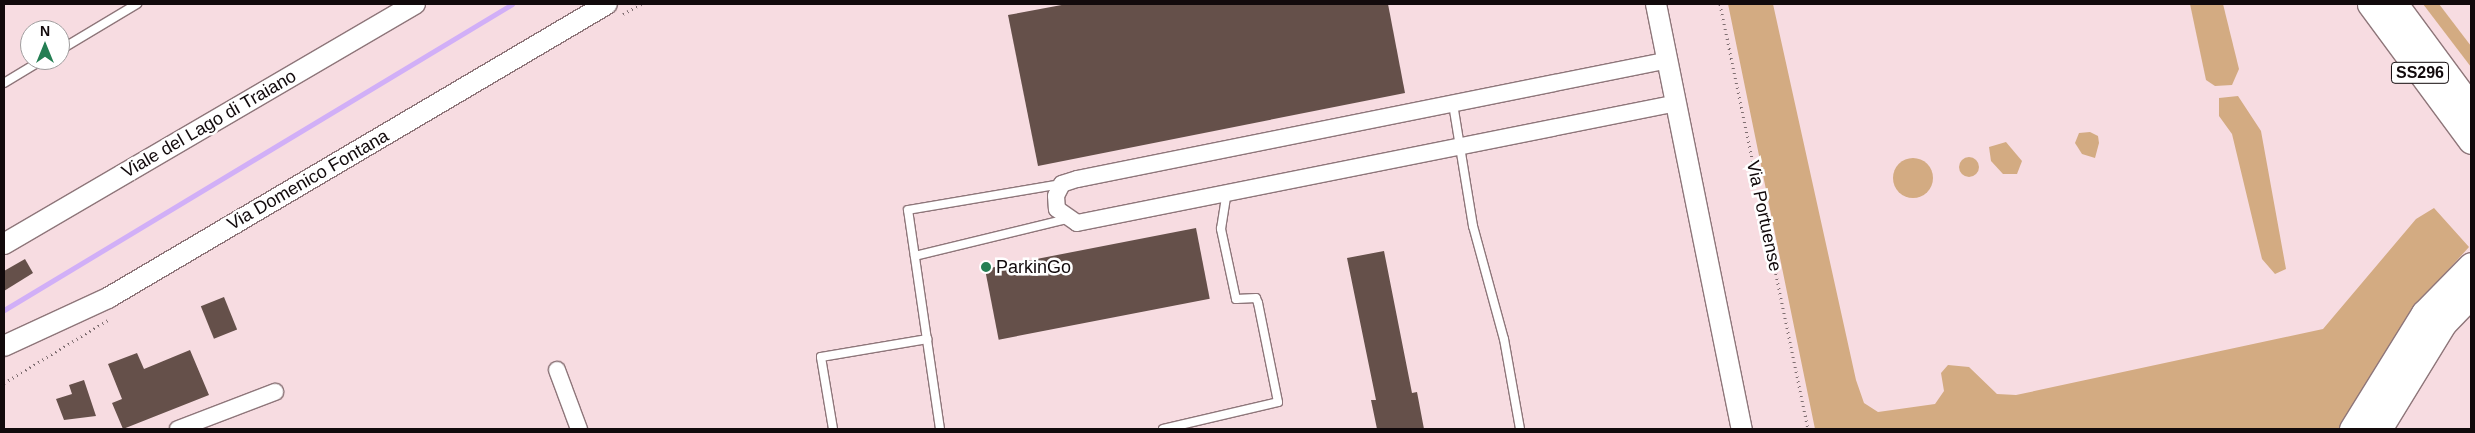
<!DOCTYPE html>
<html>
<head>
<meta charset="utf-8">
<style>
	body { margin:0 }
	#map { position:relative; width:2475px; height:433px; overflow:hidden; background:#f7dce1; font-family:Arial,sans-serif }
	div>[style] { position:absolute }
	.green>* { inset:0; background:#d3ab82 }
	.round { border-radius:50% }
	.stream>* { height:5px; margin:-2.5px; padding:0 2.5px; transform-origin:2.5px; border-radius:2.5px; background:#d1aff7 }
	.building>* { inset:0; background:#65504a; transform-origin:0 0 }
	.path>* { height:3px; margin-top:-1.5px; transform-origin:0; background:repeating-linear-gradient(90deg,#806f72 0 1px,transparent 0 5px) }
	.roads { filter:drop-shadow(1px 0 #8e767a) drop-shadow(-1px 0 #8e767a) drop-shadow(0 1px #8e767a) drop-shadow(0 -1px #8e767a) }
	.service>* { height:8px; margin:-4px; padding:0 4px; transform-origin:4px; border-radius:4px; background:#fff }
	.minor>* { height:16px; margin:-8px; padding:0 8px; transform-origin:8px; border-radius:8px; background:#fff }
	.tertiary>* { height:20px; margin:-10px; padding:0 10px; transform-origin:10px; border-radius:10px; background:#fff }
	.primary>* { height:25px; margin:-12.5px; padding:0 12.5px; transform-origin:12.5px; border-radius:12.5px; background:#fff }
	.dots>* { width:14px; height:14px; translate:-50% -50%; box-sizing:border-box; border:2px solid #fff; border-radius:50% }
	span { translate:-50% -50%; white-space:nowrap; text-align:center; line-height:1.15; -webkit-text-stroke:5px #fff; paint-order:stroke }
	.shield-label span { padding:1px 4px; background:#fff; border:1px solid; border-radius:4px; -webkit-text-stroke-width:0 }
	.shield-label { font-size:16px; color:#120a0c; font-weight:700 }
	.street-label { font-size:18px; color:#120a0c }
	.poi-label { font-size:18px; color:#120a0c }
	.left { translate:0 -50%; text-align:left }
	.frame { position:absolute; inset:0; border:5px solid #120a0c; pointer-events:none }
	.north { position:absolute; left:20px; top:20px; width:50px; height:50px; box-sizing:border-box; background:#fff; border:1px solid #a09d9e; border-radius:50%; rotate:0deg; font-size:14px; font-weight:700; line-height:20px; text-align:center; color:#120a0c }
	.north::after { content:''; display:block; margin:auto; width:18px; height:22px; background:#247e53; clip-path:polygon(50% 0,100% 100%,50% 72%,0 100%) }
</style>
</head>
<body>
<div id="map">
	<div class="green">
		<div style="clip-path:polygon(1728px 4px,1773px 4px,1856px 380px,1864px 403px,1878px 412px,1935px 404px,1944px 391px,1941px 373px,1948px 365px,1969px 367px,1997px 394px,2016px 395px,2323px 329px,2416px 219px,2434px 208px,2469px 247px,2431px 289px,2340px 429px,1815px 429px)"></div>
		<div style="clip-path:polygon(2190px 4px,2223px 4px,2239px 69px,2232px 85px,2215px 86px,2206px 80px)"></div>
		<div style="clip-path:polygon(2423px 4px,2439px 4px,2471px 46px,2471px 67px)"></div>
		<div style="clip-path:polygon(2238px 96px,2261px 131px,2286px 269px,2275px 274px,2262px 259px,2232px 134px,2219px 116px,2219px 98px)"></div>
		<div style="clip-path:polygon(2090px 132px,2098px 136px,2099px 143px,2095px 158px,2082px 154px,2075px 143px,2079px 133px)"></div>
		<div style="clip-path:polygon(2006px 142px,2022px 161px,2017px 174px,2003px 174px,1991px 161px,1989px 147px)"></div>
		<div class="round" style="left:1959px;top:157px;width:20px;height:20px"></div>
		<div class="round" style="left:1893px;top:158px;width:40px;height:40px"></div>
	</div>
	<div class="stream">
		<div style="left:4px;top:310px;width:593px;rotate:-31.06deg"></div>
	</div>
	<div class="building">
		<div style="clip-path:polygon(1067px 4px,1388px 4px,1405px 93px,1038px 166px,1008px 15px)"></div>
		<div style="left:1196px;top:228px;width:72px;height:215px;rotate:79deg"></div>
		<div style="clip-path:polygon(1384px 251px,1412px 393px,1417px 392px,1424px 429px,1377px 429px,1371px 400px,1376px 400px,1347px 258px)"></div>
		<div style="clip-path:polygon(25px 259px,33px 273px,4px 291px,4px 271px)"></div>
		<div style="left:224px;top:297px;width:35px;height:25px;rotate:68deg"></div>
		<div style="clip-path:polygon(190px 350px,209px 395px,123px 429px,112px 403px,122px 399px,108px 364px,137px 353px,144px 369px)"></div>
		<div style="clip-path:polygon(84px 380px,96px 416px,64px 420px,56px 399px,72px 394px,69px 385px)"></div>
	</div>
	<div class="path">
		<div style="left:1720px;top:4px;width:434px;rotate:78.3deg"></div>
		<div style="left:623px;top:14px;width:21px;rotate:-29deg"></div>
		<div style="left:4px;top:383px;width:122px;rotate:-31.2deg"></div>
	</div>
	<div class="roads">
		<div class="service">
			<div style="left:60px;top:50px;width:90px;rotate:-30.9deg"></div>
			<div style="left:4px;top:83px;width:44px;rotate:-31.2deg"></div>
			<div style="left:1453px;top:104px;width:124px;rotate:80.7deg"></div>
			<div style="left:1473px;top:226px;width:117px;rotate:74.7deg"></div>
			<div style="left:1504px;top:339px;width:91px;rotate:79.9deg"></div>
			<div style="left:915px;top:256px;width:156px;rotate:-13.7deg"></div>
			<div style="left:833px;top:429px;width:73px;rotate:-99.5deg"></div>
			<div style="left:821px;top:357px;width:108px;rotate:-9.6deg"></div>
			<div style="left:940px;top:429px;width:221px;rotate:-98.3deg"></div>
			<div style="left:908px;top:210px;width:156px;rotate:-9.6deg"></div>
			<div style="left:1163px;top:429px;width:118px;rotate:-13.2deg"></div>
			<div style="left:1278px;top:402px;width:101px;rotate:-101.4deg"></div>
			<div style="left:1258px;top:303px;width:5px;rotate:-112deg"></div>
			<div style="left:1256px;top:298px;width:20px;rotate:177deg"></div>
			<div style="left:1236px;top:299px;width:72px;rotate:-102.1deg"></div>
			<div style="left:1221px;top:229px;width:36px;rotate:-81deg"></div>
		</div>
		<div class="minor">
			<div style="left:1669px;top:60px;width:604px;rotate:168.63deg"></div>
			<div style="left:1077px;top:179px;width:16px;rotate:162deg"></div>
			<div style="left:1062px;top:184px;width:13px;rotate:117deg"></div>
			<div style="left:1056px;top:196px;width:13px;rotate:86deg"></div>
			<div style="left:1057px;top:209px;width:24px;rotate:35deg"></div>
			<div style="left:1077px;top:223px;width:612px;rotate:-11.31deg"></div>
			<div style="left:557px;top:370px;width:63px;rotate:69.6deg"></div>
			<div style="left:178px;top:429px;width:104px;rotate:-20.9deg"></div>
		</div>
		<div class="tertiary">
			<div style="left:1656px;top:4px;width:434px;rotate:78.6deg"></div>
			<div style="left:4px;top:244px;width:476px;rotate:-30.3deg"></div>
			<div style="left:4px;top:346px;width:115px;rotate:-24.8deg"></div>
			<div style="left:108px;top:298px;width:579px;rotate:-30.51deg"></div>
		</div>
		<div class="primary">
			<div style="left:2370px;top:4px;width:170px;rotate:53.6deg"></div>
			<div style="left:2395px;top:4px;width:128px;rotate:53.6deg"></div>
			<div style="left:2352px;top:429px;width:137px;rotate:-58.2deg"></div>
			<div style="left:2424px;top:313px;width:67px;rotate:-45.6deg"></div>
			<div style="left:2379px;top:429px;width:124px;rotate:-58.5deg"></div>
			<div style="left:2444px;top:323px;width:39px;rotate:-46deg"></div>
		</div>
	</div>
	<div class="dots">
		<div style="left:986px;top:267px;background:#247e53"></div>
	</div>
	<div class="shield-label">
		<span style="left:2420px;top:73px">SS296</span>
	</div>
	<div class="street-label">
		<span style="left:209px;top:124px;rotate:-30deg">Viale del Lago di Traiano</span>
		<span style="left:308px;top:180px;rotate:-30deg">Via Domenico Fontana</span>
		<span style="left:1764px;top:216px;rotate:78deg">Via Portuense</span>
	</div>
	<div class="poi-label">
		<span class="left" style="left:996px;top:267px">ParkinGo</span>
	</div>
	<div class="frame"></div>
	<div class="north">N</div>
</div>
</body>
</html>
